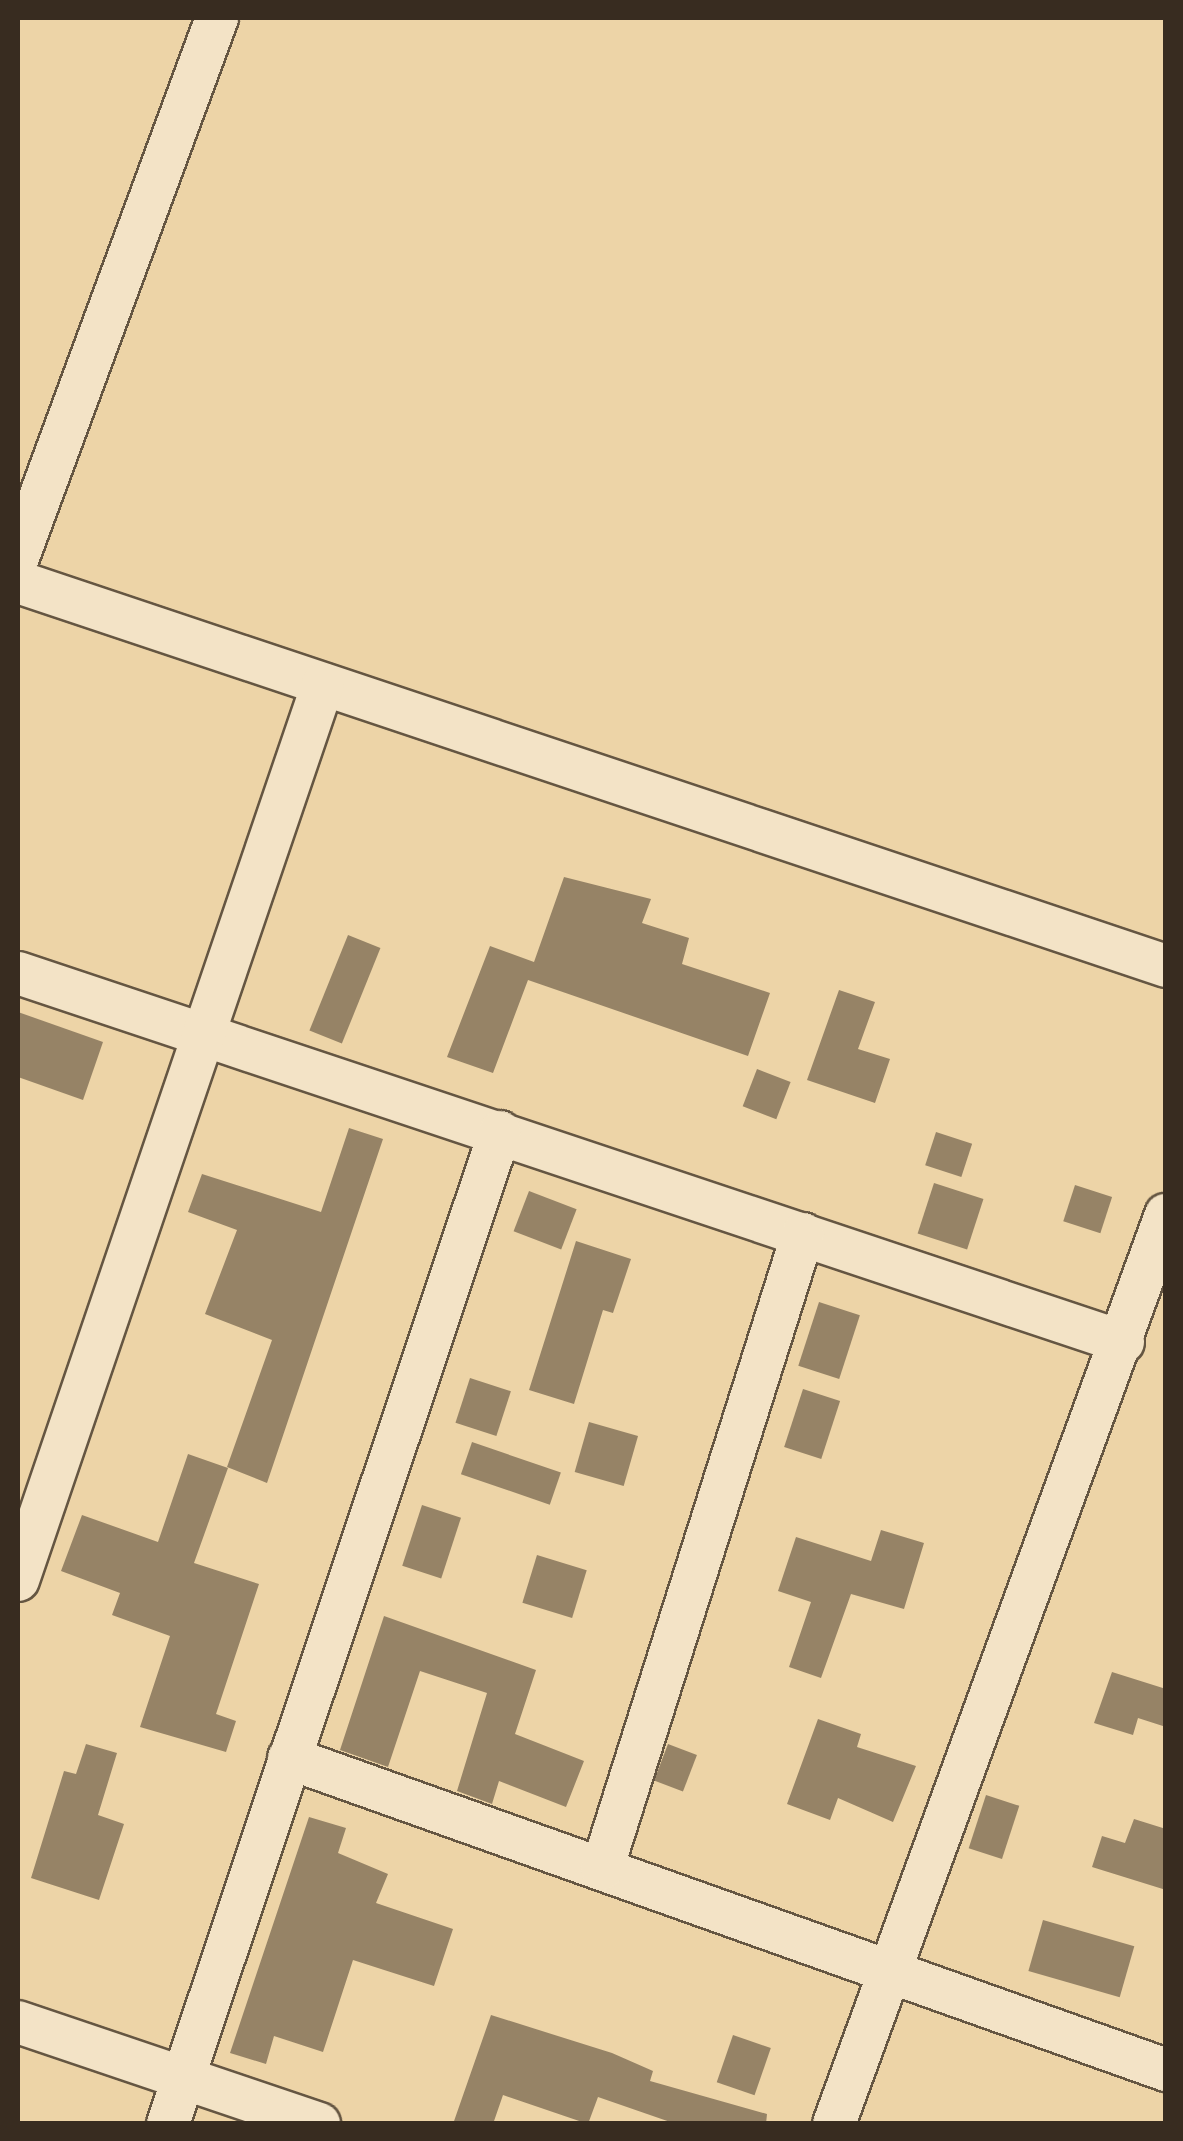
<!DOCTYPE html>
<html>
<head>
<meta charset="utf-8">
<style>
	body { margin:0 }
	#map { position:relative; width:1183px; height:2141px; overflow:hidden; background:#edd4a7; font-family:Alegreya,serif }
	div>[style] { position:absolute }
	.building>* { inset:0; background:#968366; transform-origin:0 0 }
	.roads { filter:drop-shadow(2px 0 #655642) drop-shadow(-2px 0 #655642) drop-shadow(0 2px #655642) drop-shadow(0 -2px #655642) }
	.minor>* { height:42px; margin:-21px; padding:0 21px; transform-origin:21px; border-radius:21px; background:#f3e3c6 }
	span { translate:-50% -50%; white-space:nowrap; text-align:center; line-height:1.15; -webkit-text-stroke:8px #f3e3c6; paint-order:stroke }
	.frame { position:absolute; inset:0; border:20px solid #382c20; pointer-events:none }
</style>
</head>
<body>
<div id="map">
	<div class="building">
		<div style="clip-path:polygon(564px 877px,651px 899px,642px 923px,689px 938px,682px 964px,770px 993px,748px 1056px,528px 980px,493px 1073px,447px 1057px,490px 946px,534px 962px)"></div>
		<div style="left:348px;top:935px;width:35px;height:103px;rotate:22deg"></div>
		<div style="clip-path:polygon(839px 990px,875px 1002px,858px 1049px,890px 1059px,875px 1103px,807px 1080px)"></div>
		<div style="clip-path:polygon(18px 1012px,103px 1042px,83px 1100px,18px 1077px)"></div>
		<div style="left:757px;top:1069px;width:36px;height:40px;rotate:21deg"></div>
		<div style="clip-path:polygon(349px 1128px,383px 1139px,267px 1483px,227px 1467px,272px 1340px,205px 1314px,237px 1230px,188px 1212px,202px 1174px,321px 1212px)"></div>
		<div style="left:936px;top:1132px;width:38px;height:35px;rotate:18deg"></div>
		<div style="left:934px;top:1183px;width:52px;height:53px;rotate:18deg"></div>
		<div style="left:1075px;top:1185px;width:39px;height:38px;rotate:18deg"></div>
		<div style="left:529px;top:1191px;width:51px;height:43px;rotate:21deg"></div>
		<div style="clip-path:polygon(576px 1241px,631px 1259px,613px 1313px,603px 1310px,574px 1404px,529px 1390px)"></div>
		<div style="left:819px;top:1302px;width:43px;height:67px;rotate:18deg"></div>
		<div style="left:470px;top:1378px;width:43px;height:47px;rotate:18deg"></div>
		<div style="left:803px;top:1389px;width:39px;height:61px;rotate:18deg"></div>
		<div style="left:589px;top:1422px;width:51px;height:52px;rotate:16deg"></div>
		<div style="left:472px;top:1442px;width:94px;height:34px;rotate:19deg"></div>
		<div style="clip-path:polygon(188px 1454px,228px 1468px,194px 1563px,259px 1584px,216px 1714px,236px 1721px,226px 1752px,140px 1727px,170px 1636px,112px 1615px,120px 1593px,61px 1571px,82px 1515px,158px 1542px)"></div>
		<div style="left:422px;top:1505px;width:41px;height:64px;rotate:18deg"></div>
		<div style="clip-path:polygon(881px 1530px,924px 1543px,904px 1609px,851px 1594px,821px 1678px,789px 1667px,811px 1602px,778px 1591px,796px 1537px,871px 1561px)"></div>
		<div style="left:537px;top:1555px;width:52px;height:50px;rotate:17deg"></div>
		<div style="clip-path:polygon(384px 1616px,536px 1670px,515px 1734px,584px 1761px,566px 1807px,499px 1781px,492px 1804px,457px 1791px,487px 1693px,420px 1671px,388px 1767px,340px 1750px)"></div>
		<div style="clip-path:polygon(1112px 1672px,1166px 1689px,1166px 1727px,1138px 1718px,1133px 1735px,1094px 1723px)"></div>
		<div style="clip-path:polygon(818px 1719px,861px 1734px,857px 1747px,916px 1766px,893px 1822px,838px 1798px,830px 1820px,787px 1804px)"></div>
		<div style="clip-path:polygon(86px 1744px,117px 1753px,98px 1815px,124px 1824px,99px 1900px,31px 1878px,64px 1771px,76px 1774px)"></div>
		<div style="left:668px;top:1744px;width:31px;height:39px;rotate:21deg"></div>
		<div style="left:986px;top:1795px;width:35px;height:56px;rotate:18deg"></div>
		<div style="clip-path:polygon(309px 1817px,346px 1828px,338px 1853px,388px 1874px,376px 1903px,453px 1929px,434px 1986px,353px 1960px,323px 2052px,274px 2036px,266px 2064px,230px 2053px)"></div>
		<div style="clip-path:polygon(1134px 1819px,1166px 1829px,1166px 1890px,1092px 1867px,1102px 1836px,1125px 1843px)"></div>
		<div style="left:1043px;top:1920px;width:95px;height:53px;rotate:16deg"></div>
		<div style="clip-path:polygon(491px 2015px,612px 2053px,653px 2071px,650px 2081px,767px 2114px,766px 2124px,676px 2124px,598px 2097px,588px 2124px,503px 2095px,493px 2124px,453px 2124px)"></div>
		<div style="left:733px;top:2035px;width:40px;height:50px;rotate:19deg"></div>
	</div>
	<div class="roads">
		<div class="minor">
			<div style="left:18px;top:557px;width:575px;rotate:-69.74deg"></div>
			<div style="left:18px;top:582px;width:1211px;rotate:18.49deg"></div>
			<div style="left:18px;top:973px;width:1165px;rotate:18.47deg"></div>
			<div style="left:18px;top:1580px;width:946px;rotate:-71.2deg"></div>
			<div style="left:289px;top:1758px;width:931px;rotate:19.58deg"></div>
			<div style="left:602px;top:1869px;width:666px;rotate:-72.44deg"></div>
			<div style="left:18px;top:2022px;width:318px;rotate:18.7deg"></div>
			<div style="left:168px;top:2124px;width:1046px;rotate:-71.5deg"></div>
			<div style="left:834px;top:2124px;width:968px;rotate:-69.94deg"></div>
		</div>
	</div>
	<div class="frame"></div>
</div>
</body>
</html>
